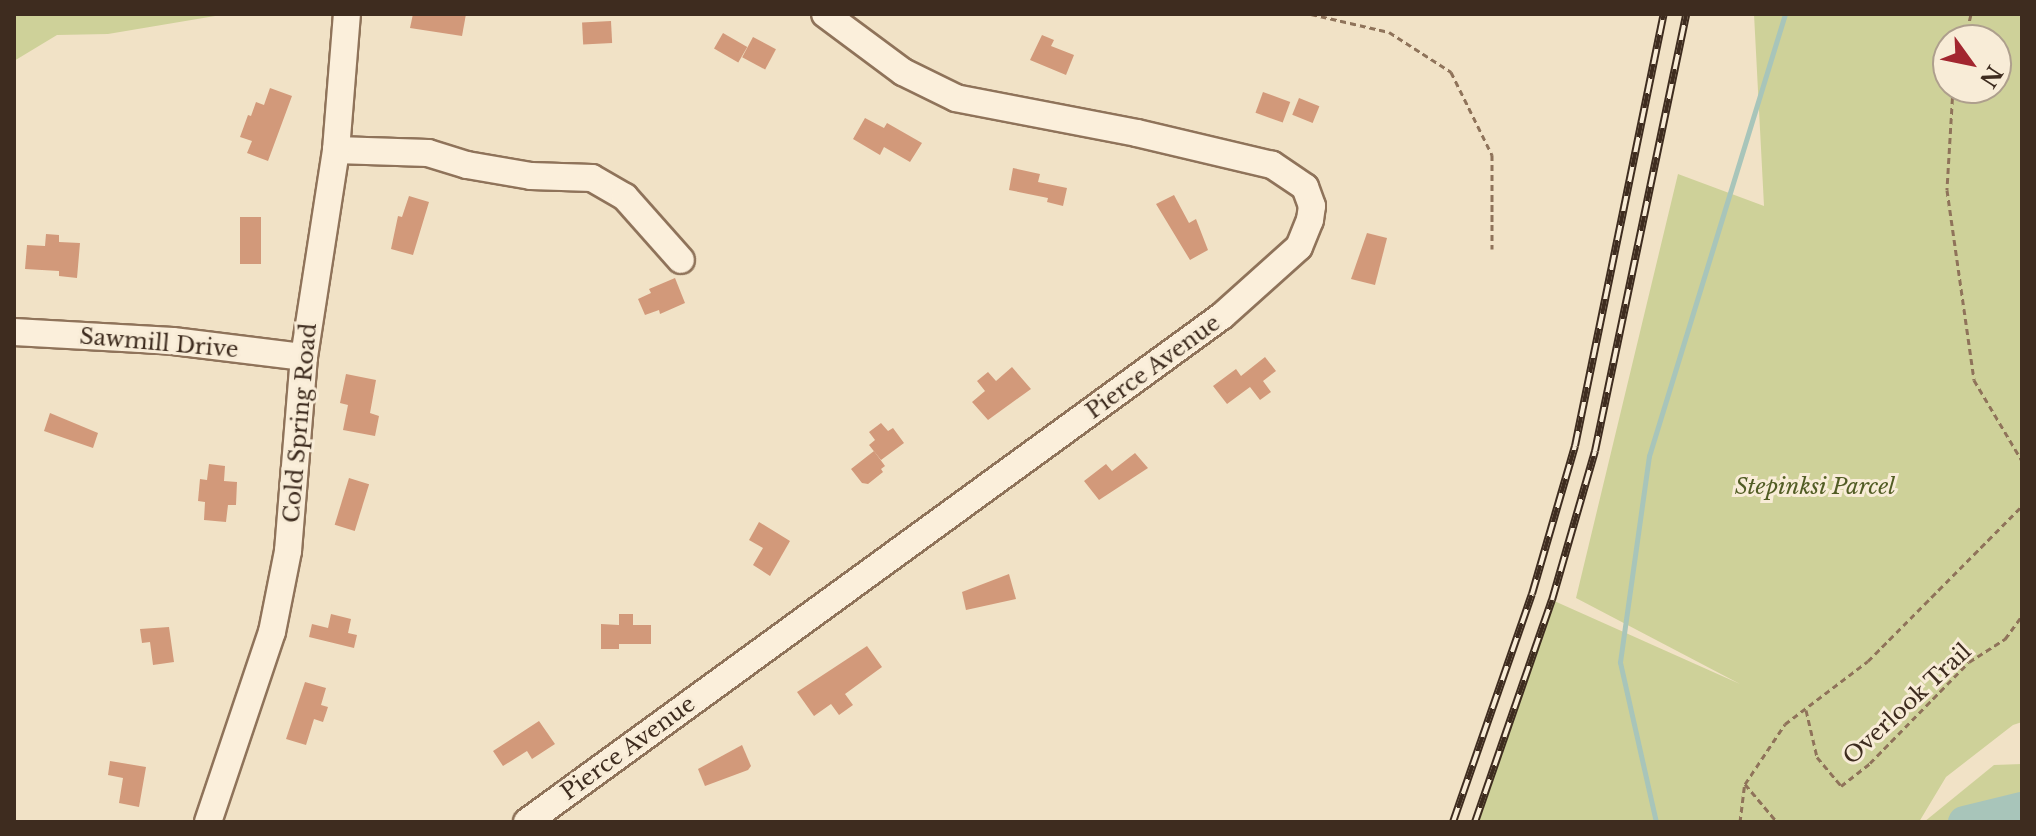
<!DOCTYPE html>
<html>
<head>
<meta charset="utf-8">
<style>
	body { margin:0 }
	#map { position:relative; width:2036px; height:836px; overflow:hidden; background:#f1e2c6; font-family:"Libre Baskerville",serif }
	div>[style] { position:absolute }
	.green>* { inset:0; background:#ced199 }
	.stream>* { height:5px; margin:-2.5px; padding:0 2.5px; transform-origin:2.5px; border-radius:2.5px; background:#a8c5ba }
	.river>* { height:32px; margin:-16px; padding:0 16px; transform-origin:16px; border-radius:16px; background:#a8c5ba }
	.building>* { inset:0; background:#d2997a; transform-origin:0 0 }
	.path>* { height:3px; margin-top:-1.5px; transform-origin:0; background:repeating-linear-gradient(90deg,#8f735a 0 6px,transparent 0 10px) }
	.roads { filter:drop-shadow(2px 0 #8f735a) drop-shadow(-2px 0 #8f735a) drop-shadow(0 2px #8f735a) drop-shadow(0 -2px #8f735a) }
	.minor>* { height:26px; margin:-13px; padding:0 13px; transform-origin:13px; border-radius:13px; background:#fbefdb }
	.rail>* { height:8px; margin-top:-4px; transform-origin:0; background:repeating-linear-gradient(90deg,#f8ecd7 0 15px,#3e2c1f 0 30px); box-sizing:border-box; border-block:2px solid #3e2c1f }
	span { translate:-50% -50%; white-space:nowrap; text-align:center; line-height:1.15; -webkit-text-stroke:6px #f8ecd7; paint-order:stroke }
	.street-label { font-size:22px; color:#3e2c1f }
	.park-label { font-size:22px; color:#515c24; font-style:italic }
	.frame { position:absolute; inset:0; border:16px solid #3e2c1f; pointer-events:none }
	.north { position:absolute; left:1932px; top:24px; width:80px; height:80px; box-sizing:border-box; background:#f8ecd7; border:2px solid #ae9f8d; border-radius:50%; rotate:123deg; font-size:22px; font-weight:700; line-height:32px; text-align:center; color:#3e2c1f }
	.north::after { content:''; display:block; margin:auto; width:28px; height:36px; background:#a2262f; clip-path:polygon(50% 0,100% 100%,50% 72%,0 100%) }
</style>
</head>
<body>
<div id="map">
	<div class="green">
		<div style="clip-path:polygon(14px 14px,227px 14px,108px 34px,57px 35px,14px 61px)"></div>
		<div style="clip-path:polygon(evenodd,1754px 14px,2022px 14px,2022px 722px,2013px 725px,1946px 777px,1919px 822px,1473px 822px,1552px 600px,1740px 684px,1576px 598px,1678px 174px,1764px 206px,1754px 14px,1948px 40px,1996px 40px,1996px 88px,1948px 88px,1948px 40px)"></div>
		<div style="clip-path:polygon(2022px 764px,2022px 822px,1924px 822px,1994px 765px)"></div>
	</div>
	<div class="stream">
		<div style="left:1656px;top:822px;width:164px;rotate:-102.7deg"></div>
		<div style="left:1620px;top:662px;width:208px;rotate:-82deg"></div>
		<div style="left:1649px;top:456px;width:462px;rotate:-72.9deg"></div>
	</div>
	<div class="river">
		<div style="left:1964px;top:822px;width:60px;rotate:-13.6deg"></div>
	</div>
	<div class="building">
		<div style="clip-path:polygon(413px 14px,466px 14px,462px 36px,410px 28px)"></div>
		<div style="left:611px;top:21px;width:22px;height:29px;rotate:87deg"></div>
		<div style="left:723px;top:33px;width:28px;height:18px;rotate:30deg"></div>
		<div style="clip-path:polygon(1042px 35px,1054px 40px,1051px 46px,1074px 55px,1066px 75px,1030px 60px)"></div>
		<div style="left:753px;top:37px;width:26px;height:23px;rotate:28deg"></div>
		<div style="clip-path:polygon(270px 88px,292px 96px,268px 161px,247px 153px,252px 141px,240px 137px,248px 115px,251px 116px,256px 102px,264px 105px)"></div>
		<div style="left:1263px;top:92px;width:29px;height:22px;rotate:20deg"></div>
		<div style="left:1299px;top:98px;width:22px;height:18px;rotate:22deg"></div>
		<div style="clip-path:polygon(865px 118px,884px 128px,887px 123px,922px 143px,910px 162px,884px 147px,880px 155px,853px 139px)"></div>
		<div style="clip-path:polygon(1013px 168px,1040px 174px,1038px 182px,1067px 188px,1063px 206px,1047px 202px,1048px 198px,1009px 190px)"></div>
		<div style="clip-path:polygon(1174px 195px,1189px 223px,1196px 219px,1208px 250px,1190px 260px,1156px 204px)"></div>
		<div style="clip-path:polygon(409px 196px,429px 202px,413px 255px,391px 249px,398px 216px,402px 217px)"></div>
		<div style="left:240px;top:217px;width:21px;height:47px"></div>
		<div style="clip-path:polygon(1367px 233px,1387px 238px,1375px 285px,1351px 279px)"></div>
		<div style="clip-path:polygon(46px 234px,59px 235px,59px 242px,80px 243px,77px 278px,59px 276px,59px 271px,25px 269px,27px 245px,45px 246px)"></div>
		<div style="clip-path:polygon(675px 278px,685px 303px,660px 314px,659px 310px,645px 315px,638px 299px,651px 293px,649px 289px)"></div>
		<div style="clip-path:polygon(1265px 357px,1276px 371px,1263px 381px,1271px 392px,1260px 400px,1250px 387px,1227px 404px,1213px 386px,1236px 369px,1241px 376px)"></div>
		<div style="clip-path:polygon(1012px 367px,1031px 389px,988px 420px,972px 402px,985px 391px,977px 381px,988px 372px,996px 381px)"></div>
		<div style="clip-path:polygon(346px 374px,376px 380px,370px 413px,379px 416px,375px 436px,343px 430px,348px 405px,340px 403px)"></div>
		<div style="clip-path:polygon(50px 413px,98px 433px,93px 448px,44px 431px)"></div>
		<div style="clip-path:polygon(881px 423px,888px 431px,893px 428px,904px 443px,881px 460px,869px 445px,875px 440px,869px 432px)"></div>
		<div style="clip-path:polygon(874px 451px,885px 466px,881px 469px,883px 472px,868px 484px,862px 483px,851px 469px)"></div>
		<div style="clip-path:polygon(1135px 453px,1148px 468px,1099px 500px,1084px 481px,1106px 464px,1112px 471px)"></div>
		<div style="clip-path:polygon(209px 464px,225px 466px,224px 481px,237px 482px,236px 505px,228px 505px,226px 522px,204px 520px,205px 502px,198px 501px,200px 479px,207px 480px)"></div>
		<div style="left:349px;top:478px;width:21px;height:49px;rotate:17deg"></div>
		<div style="clip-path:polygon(759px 522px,790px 541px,770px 576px,753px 565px,763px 548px,749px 540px)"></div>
		<div style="clip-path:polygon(1009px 574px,1016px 599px,966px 610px,962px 592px)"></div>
		<div style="clip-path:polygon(331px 614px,351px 619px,348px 633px,357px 635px,354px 648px,309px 637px,312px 624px,328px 628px)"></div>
		<div style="clip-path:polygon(619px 614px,633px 614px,633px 625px,651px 625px,651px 644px,619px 644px,619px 649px,601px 649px,601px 624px,619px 625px)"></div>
		<div style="clip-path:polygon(169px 627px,174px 662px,153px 665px,150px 642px,142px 643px,140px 629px)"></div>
		<div style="clip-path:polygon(867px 646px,882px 667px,845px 694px,853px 705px,839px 715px,831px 704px,814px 716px,797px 692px)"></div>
		<div style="clip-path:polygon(305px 682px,326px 688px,321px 705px,328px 707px,323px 722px,314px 719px,306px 745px,286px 739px)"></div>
		<div style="clip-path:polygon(539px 721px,555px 744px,532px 759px,527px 751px,503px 766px,493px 751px)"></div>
		<div style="clip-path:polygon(742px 745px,751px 766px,748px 770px,705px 786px,698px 769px)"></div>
		<div style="clip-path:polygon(110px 761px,146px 767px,139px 807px,119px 803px,123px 778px,108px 775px)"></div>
	</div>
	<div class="path">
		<div style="left:1311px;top:14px;width:80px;rotate:13deg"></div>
		<div style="left:1389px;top:32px;width:74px;rotate:32.8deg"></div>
		<div style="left:1451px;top:72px;width:93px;rotate:63.7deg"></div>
		<div style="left:1492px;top:155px;width:94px;rotate:90deg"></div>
		<div style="left:1965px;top:40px;width:27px;rotate:-77deg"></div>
		<div style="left:1953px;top:88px;width:102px;rotate:93.4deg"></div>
		<div style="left:1947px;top:190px;width:192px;rotate:81.9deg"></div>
		<div style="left:1974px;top:380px;width:94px;rotate:59.3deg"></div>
		<div style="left:1806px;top:710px;width:48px;rotate:76.8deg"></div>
		<div style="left:1817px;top:757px;width:38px;rotate:50deg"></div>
		<div style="left:1841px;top:786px;width:37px;rotate:-38deg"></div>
		<div style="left:1870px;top:763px;width:141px;rotate:-45.6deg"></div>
		<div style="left:1969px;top:662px;width:43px;rotate:-32.6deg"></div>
		<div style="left:2005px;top:639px;width:29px;rotate:-54deg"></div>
		<div style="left:1745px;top:784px;width:50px;rotate:49.9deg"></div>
		<div style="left:1740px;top:822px;width:38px;rotate:-83deg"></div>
		<div style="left:1745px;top:784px;width:72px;rotate:-56.3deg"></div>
		<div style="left:1785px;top:724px;width:104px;rotate:-37.2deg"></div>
		<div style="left:1868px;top:661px;width:218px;rotate:-45.2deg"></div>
	</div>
	<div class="roads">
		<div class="minor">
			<div style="left:336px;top:150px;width:92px;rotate:1.9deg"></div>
			<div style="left:428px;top:153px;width:41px;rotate:17.1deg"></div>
			<div style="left:467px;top:165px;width:65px;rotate:9.8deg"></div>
			<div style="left:531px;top:176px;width:61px;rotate:1.9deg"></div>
			<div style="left:592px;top:178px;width:38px;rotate:30deg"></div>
			<div style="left:625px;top:197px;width:84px;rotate:48.4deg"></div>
			<div style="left:14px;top:332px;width:159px;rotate:3.2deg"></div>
			<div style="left:173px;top:341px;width:132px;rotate:7deg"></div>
			<div style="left:208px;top:822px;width:200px;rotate:-71.4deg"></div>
			<div style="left:272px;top:632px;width:83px;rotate:-78.8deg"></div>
			<div style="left:288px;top:551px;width:195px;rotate:-85.3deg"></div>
			<div style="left:304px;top:357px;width:209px;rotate:-81.2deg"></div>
			<div style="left:336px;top:150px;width:136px;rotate:-85.4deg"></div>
			<div style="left:527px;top:822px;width:860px;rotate:-36.06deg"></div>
			<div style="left:1222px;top:316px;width:103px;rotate:-41.9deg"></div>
			<div style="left:1299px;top:247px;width:29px;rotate:-68deg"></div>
			<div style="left:1310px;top:220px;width:14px;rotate:-82deg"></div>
			<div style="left:1312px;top:206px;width:20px;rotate:-110deg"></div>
			<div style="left:1305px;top:187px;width:40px;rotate:-146deg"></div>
			<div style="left:1272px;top:165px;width:139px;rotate:-166.7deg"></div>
			<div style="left:1137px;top:133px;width:184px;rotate:-169.1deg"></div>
			<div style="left:956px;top:98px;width:59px;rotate:-153.9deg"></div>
			<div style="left:903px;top:72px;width:97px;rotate:-143.4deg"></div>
		</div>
	</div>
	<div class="rail">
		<div style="left:1453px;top:822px;width:241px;rotate:-70.9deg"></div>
		<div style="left:1532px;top:594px;width:154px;rotate:-73.8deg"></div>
		<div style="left:1575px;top:446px;width:441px;rotate:-78.4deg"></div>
		<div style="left:1475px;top:822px;width:235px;rotate:-70.9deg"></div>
		<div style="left:1552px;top:600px;width:155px;rotate:-73.9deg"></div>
		<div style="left:1595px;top:451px;width:446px;rotate:-78.2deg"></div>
	</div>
	<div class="street-label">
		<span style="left:159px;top:343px;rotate:5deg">Sawmill Drive</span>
		<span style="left:1153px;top:367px;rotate:-36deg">Pierce Avenue</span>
		<span style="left:300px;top:423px;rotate:-85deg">Cold Spring Road</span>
		<span style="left:1907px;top:704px;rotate:-43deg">Overlook Trail</span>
		<span style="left:628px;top:748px;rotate:-36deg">Pierce Avenue</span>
	</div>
	<div class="park-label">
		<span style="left:1815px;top:487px">Stepinksi Parcel</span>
	</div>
	<div class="frame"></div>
	<div class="north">N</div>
</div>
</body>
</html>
